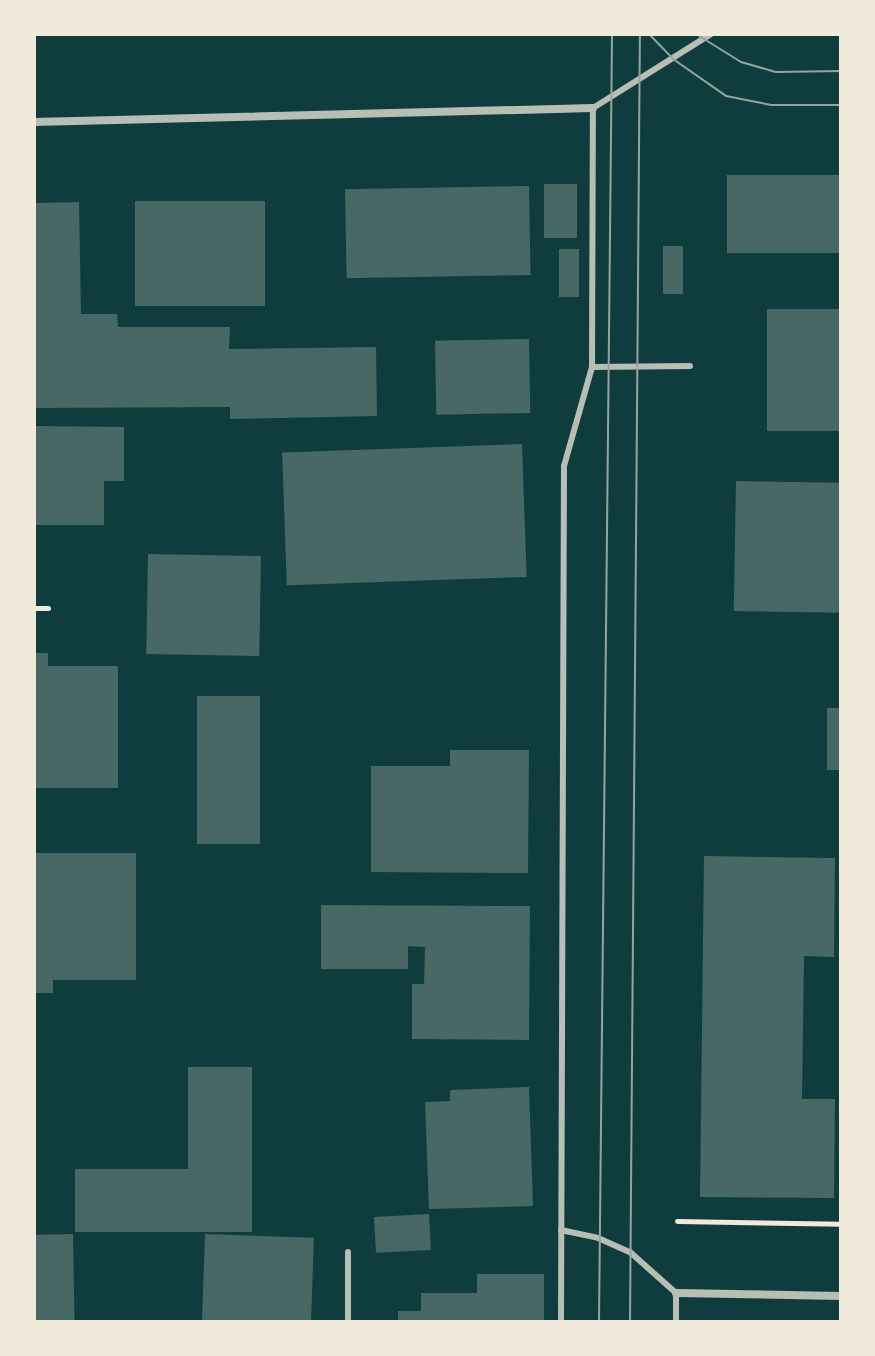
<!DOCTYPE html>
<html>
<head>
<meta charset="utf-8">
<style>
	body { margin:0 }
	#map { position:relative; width:875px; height:1356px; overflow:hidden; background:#0f3d3e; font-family:"Source Serif 4",serif }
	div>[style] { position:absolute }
	.building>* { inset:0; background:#486865; transform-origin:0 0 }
	.path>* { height:5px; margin:-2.5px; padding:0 2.5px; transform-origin:2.5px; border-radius:2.5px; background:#f1e9da }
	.service>* { height:6px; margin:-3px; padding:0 3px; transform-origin:3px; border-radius:3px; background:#b8beb3 }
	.minor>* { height:8px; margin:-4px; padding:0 4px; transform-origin:4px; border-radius:4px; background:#b8beb3 }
	.tram>* { height:2px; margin:-1px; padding:0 1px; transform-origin:1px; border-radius:1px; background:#97a49c }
	span { translate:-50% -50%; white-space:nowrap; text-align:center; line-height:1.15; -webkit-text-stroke:8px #f1e9da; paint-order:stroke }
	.frame { position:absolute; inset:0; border:36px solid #f1e9da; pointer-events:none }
</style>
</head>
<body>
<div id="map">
	<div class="building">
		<div style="left:841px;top:175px;width:78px;height:114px;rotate:90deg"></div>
		<div style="left:544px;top:184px;width:33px;height:54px"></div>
		<div style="left:529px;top:186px;width:89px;height:184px;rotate:89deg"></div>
		<div style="left:135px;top:201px;width:130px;height:105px"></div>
		<div style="clip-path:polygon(79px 202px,81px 314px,117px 314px,118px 327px,230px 327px,229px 349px,376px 347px,377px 416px,230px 419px,230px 407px,34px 408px,34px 203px)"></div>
		<div style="left:663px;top:246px;width:20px;height:48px"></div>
		<div style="left:559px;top:249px;width:20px;height:48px"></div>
		<div style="left:767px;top:309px;width:74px;height:122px"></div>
		<div style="left:529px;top:339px;width:74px;height:94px;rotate:89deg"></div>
		<div style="clip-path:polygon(34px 426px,124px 427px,124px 481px,104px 481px,104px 525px,34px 525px)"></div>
		<div style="left:522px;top:444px;width:133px;height:240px;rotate:88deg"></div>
		<div style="left:736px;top:481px;width:105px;height:130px;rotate:1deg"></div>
		<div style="left:148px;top:554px;width:113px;height:100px;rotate:1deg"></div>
		<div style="clip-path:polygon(34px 653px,48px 653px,48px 666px,118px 666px,118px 788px,34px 788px)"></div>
		<div style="left:197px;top:696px;width:63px;height:148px"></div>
		<div style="left:827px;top:708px;width:14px;height:62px"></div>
		<div style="clip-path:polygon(450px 750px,529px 750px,528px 873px,371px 872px,371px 766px,450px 766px)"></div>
		<div style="clip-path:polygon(34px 853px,136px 853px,136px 980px,53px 980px,53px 993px,34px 993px)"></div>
		<div style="clip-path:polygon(704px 856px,835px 858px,834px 957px,804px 956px,802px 1099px,835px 1099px,834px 1198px,700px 1197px)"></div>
		<div style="clip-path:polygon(321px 905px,530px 906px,529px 1040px,412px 1039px,412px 984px,424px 984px,425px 947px,408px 946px,408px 969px,321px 969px)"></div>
		<div style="clip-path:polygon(188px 1067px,252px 1067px,252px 1232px,75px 1232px,75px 1169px,188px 1169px)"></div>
		<div style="clip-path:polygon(529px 1087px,533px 1206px,429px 1209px,425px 1102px,450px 1101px,450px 1090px)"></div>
		<div style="left:429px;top:1214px;width:36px;height:55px;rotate:87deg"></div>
		<div style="left:73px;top:1234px;width:86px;height:39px;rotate:89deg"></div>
		<div style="left:205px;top:1234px;width:109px;height:88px;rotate:2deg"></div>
		<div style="clip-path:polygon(477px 1274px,544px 1274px,544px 1322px,398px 1322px,398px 1311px,421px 1311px,421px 1293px,477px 1293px)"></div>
	</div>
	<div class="path">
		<div style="left:34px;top:608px;width:14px"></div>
		<div style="left:677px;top:1221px;width:164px;rotate:1deg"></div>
	</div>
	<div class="service">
		<div style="left:592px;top:367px;width:98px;rotate:-0.6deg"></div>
		<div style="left:561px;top:1230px;width:38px;rotate:12deg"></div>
		<div style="left:598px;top:1238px;width:35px;rotate:24deg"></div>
		<div style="left:630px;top:1252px;width:62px;rotate:41.7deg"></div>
		<div style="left:676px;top:1293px;width:29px;rotate:90deg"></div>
		<div style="left:348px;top:1322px;width:70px;rotate:-90deg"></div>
		<div style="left:561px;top:1322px;width:856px;rotate:-89.8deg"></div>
		<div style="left:564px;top:466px;width:103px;rotate:-74.2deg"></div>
		<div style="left:592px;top:367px;width:259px;rotate:-89.8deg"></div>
		<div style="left:593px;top:108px;width:139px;rotate:-32.1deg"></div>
	</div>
	<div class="minor">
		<div style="left:34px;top:122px;width:559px;rotate:-1.43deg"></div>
		<div style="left:676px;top:1293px;width:165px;rotate:1deg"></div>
	</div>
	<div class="tram">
		<div style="left:649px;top:34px;width:35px;rotate:46deg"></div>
		<div style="left:673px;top:59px;width:65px;rotate:34.9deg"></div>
		<div style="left:726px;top:96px;width:46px;rotate:11.3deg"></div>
		<div style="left:771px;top:105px;width:70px"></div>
		<div style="left:696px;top:34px;width:53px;rotate:31.9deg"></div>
		<div style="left:741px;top:62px;width:36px;rotate:16deg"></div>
		<div style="left:776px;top:72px;width:65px;rotate:-0.9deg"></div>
		<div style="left:599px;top:1322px;width:1288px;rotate:-89.42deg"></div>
		<div style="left:630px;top:1322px;width:1288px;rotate:-89.56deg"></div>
	</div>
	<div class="frame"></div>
</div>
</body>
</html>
